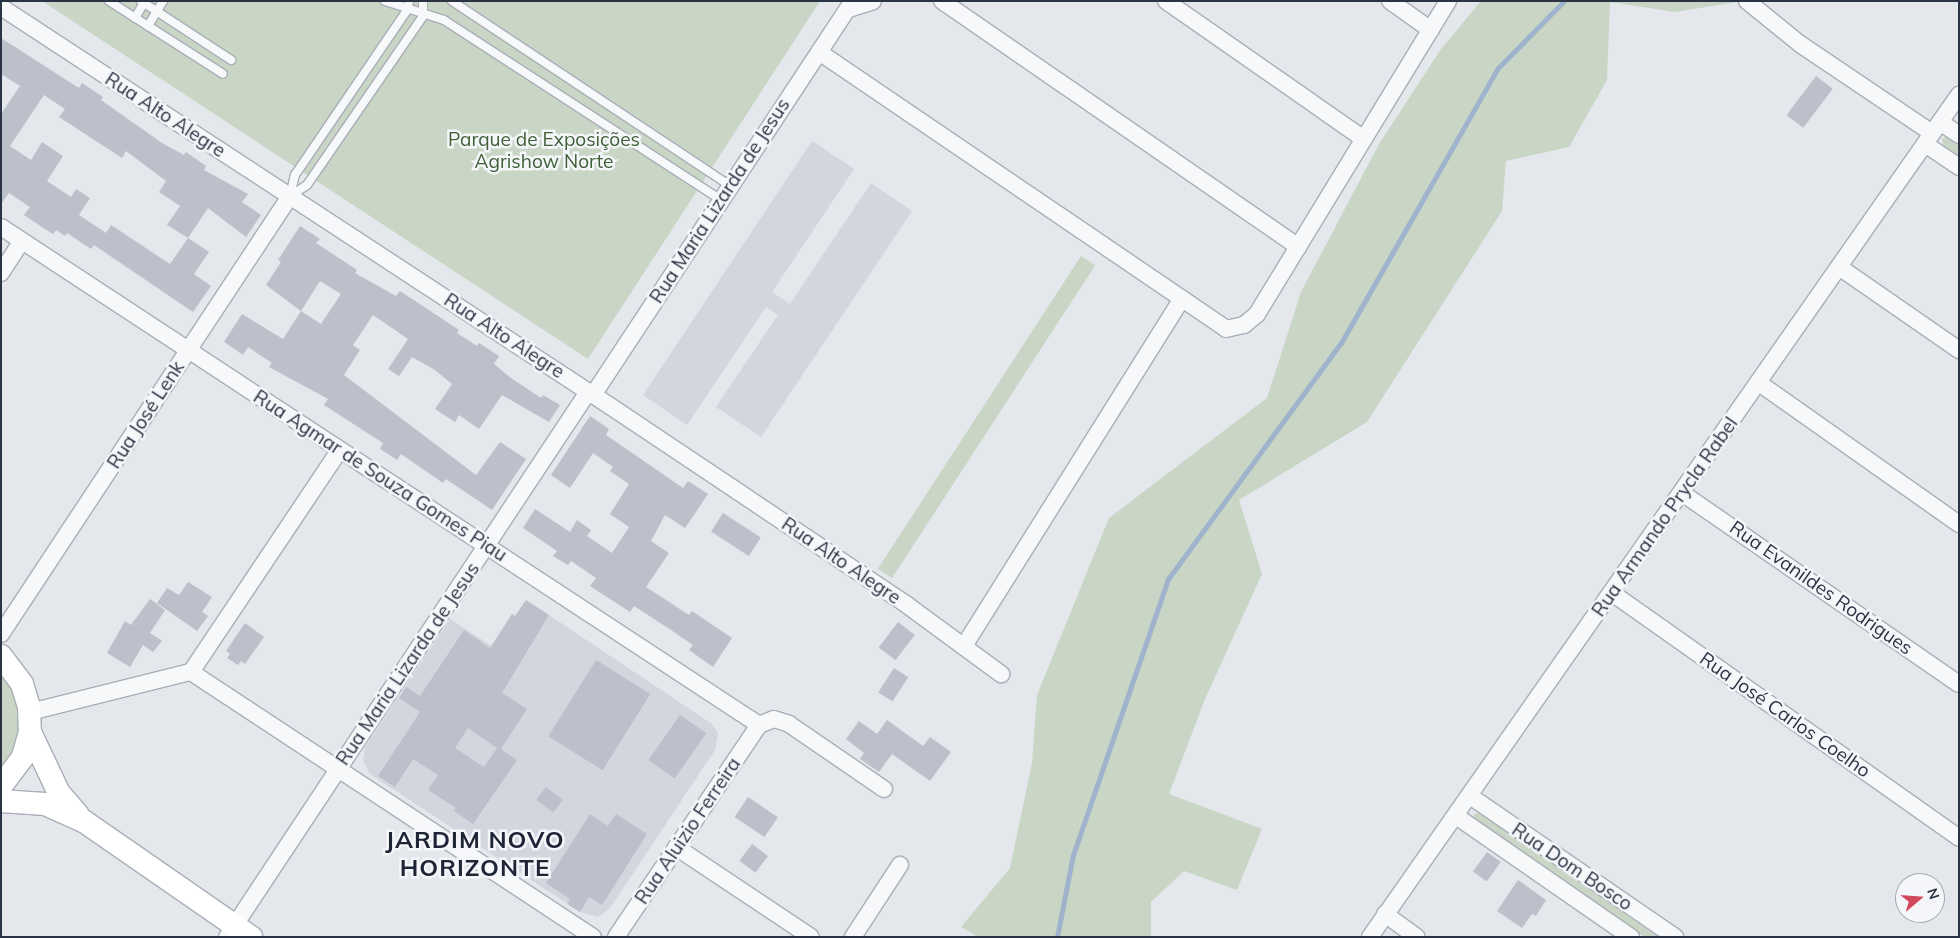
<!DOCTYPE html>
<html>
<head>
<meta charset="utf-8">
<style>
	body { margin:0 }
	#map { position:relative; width:1960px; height:938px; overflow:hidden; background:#e4e7ec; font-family:Mulish,sans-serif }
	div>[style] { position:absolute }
	.built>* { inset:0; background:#d2d6de }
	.green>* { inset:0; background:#c9d6c5; transform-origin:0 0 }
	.stream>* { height:5px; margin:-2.5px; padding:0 2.5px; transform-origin:2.5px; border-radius:2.5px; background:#9fb4cc }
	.building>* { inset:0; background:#bbc0ca; transform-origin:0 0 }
	.roads { filter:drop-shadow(1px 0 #a9aeb7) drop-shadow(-1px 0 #a9aeb7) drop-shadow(0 1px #a9aeb7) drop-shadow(0 -1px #a9aeb7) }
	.lane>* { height:8px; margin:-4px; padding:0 4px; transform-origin:4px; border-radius:4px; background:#f7f8fa }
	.street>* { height:16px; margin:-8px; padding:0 8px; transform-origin:8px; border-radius:8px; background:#f7f8fa }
	.secondary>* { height:22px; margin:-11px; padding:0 11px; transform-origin:11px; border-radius:11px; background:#fff }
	span { translate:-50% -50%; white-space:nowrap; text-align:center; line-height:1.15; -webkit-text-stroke:5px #f4f6f9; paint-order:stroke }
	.street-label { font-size:19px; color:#2b3445 }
	.park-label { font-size:19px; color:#3f6138 }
	.district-label { font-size:24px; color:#1d2536; font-weight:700; letter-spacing:1px }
	.frame { position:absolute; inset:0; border:2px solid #2b3445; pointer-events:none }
	.north { position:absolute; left:1895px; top:873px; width:50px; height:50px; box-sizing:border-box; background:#f4f6f9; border:1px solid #a4a8b1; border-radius:50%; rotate:72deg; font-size:14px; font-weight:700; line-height:20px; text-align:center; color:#2b3445 }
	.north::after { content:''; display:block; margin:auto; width:18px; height:22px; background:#d1495b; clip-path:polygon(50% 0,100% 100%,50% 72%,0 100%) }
</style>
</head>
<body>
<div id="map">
	<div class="built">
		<div style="clip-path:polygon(812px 141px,854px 169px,772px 292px,790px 304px,871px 183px,912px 211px,761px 437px,716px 407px,778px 315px,766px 307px,687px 425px,643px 395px)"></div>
		<div style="clip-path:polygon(549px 615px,712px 724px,718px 733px,715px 750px,610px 908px,598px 917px,580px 912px,370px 774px,363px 760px,365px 747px,450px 619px,518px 663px)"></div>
	</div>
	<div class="green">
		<div style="clip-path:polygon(42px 1px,820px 1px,588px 359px)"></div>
		<div style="clip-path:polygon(1481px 1px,1744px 1px,1675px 12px,1610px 2px,1607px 80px,1569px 147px,1506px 161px,1502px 211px,1367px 422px,1239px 500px,1262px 574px,1205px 699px,1169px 794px,1262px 829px,1237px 890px,1184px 871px,1151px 902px,1151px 937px,978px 937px,961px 927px,1010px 868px,1032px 763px,1037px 695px,1109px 518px,1267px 398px,1301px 292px,1379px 144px,1441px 49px)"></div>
		<div style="clip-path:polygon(1948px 136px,1959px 144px,1959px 156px,1943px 145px,1942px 139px)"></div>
		<div style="left:1081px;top:256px;width:17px;height:373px;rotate:33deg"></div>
		<div style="clip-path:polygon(1px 669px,16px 694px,20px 719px,17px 744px,1px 770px)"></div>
		<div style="clip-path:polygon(1479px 813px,1658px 937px,1644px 937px,1474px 819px,1474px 814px)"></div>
	</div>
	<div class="stream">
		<div style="left:1057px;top:937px;width:84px;rotate:-79deg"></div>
		<div style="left:1073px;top:855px;width:292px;rotate:-71deg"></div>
		<div style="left:1168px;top:579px;width:293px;rotate:-53.8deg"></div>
		<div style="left:1341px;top:343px;width:315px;rotate:-60.3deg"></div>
		<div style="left:1497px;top:69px;width:95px;rotate:-45.4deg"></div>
	</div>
	<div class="building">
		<div style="clip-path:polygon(evenodd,1px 38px,79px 88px,82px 83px,103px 97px,101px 100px,162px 143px,184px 155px,186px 152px,206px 166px,204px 170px,248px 194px,242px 202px,261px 215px,246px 237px,208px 208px,188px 238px,209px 252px,194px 274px,211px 286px,193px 312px,94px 245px,91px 249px,67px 233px,65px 236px,56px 230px,53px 234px,45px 229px,24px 215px,30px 207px,9px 193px,1px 204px,1px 114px,20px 86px,1px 74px,1px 38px,44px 95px,65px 109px,59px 117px,122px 158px,126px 151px,166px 181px,159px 192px,180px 206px,167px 225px,188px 238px,170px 264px,111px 225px,106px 233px,79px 215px,90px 198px,76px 189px,71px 197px,47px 181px,63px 156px,42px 142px,31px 160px,10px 146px,44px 95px)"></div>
		<div style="left:1816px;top:76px;width:21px;height:49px;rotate:37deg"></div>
		<div style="clip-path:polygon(300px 226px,320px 239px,316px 243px,357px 270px,355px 273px,396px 296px,400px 291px,459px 330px,457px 333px,477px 346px,479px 343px,499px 356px,494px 364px,511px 378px,541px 398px,543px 395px,560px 405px,549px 422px,502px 395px,479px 429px,459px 415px,455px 422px,435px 409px,452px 384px,435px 370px,412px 357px,399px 376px,388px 369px,408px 339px,373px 315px,353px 345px,360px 350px,344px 375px,476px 475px,500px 442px,526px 459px,492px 510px,446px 479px,443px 483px,401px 454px,397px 460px,380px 449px,383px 443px,324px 405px,328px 399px,269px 367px,272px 363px,248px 347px,243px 355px,224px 342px,242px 314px,283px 339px,301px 311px,321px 324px,341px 294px,320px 281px,301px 311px,266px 285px,281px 262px,278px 260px)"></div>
		<div style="clip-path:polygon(590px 416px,609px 429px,606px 435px,683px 488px,688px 481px,708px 494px,685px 528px,665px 515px,651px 541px,669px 553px,646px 587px,689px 615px,692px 611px,732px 638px,713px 667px,689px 650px,693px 645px,668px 628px,634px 606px,630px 612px,590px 586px,596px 578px,571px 561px,568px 565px,553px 556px,557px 551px,523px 528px,535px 509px,570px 532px,577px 520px,591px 530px,587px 536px,612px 553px,629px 527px,610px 514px,629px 484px,610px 471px,613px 467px,593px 453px,570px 488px,551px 475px)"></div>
		<div style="left:723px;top:513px;width:45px;height:22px;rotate:33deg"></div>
		<div style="clip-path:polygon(188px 582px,212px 597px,202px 612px,208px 616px,197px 631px,157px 603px,167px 588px,179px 595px)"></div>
		<div style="clip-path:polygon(150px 599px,165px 610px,150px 633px,162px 641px,153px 652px,143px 645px,130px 667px,107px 653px,125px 621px,131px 625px)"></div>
		<div style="clip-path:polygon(evenodd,526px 600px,549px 615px,502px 693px,527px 709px,501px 749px,517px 760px,473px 824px,454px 811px,456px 808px,428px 790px,438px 775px,413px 759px,395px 787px,378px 776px,420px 712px,399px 698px,406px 687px,420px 696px,464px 630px,490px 648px,512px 614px,515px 616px,526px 600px,468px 728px,497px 748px,484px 767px,455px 748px,468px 728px)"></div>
		<div style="left:898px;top:622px;width:21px;height:32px;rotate:37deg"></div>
		<div style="clip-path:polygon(245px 623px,264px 637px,245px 664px,241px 661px,238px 665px,227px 658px,230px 654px,226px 651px)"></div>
		<div style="left:596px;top:660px;width:64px;height:90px;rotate:32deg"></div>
		<div style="left:894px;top:668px;width:17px;height:29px;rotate:33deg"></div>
		<div style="left:680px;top:715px;width:32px;height:55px;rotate:35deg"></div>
		<div style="clip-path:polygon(887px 720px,923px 746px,930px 737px,951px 752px,930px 781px,892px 754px,879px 772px,860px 759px,864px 753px,846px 739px,859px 721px,877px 734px)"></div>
		<div style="left:546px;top:787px;width:21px;height:16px;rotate:37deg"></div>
		<div style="left:748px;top:797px;width:36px;height:24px;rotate:34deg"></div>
		<div style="clip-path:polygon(590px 814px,608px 826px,616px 814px,647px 834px,602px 905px,589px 897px,580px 912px,567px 904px,570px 899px,546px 883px)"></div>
		<div style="left:752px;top:844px;width:20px;height:21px;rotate:37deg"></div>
		<div style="left:1487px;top:852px;width:17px;height:24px;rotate:36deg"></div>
		<div style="clip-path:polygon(1518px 880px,1546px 900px,1536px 916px,1532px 914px,1522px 928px,1497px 911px)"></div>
	</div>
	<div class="roads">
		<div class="lane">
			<div style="left:109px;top:1px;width:135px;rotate:32.6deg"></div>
			<div style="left:141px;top:1px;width:108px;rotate:33.2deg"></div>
			<div style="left:385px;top:1px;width:62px;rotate:17.9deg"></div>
			<div style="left:444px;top:20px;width:329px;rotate:33deg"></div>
			<div style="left:452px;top:1px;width:333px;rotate:33.6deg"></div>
			<div style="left:135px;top:18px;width:20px;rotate:-60deg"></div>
			<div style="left:148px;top:26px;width:29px;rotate:-59deg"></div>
			<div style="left:290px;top:196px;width:20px;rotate:-33deg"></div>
			<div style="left:307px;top:185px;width:205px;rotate:-55.5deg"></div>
			<div style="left:423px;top:16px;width:15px;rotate:-90deg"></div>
			<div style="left:290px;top:196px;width:22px;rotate:-77deg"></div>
			<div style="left:295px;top:175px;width:199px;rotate:-55.8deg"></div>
			<div style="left:407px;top:10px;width:9px;rotate:-77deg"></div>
		</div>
		<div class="street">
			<div style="left:942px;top:1px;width:433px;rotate:34.6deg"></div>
			<div style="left:1166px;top:1px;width:241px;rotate:34.9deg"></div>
			<div style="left:1390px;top:1px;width:50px;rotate:35.3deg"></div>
			<div style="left:1747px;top:1px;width:68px;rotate:39.1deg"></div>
			<div style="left:1800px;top:44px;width:159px;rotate:34deg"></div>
			<div style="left:1px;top:7px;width:728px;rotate:33.23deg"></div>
			<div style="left:610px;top:406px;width:358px;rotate:33.8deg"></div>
			<div style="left:907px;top:605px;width:117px;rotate:36.3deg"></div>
			<div style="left:849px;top:9px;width:25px;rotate:-18deg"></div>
			<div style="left:819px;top:52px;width:492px;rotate:34.2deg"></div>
			<div style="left:1226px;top:329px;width:18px;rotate:-13deg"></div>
			<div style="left:1244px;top:325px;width:17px;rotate:-40deg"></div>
			<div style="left:1257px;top:314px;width:367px;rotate:-58.6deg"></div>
			<div style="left:1940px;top:122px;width:23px;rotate:34deg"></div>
			<div style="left:1925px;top:144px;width:41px;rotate:34.1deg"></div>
			<div style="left:1px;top:227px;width:907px;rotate:33.3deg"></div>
			<div style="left:1839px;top:267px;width:146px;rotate:34.7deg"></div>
			<div style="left:1px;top:273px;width:38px;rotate:-57deg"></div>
			<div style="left:1759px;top:383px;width:245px;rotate:35.2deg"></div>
			<div style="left:593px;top:395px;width:472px;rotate:-56.6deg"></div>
			<div style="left:1682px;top:493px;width:336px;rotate:34.6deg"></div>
			<div style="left:1612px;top:593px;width:425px;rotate:35.2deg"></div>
			<div style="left:1px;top:634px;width:525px;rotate:-56.58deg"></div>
			<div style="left:964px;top:646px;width:410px;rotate:-57.9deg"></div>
			<div style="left:191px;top:672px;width:481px;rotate:33.4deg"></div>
			<div style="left:191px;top:672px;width:266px;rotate:-56.2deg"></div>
			<div style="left:30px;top:712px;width:166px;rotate:-14deg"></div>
			<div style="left:759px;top:725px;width:16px;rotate:-22deg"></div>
			<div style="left:774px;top:719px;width:16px;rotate:18deg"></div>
			<div style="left:789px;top:724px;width:115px;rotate:34.4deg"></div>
			<div style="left:1470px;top:796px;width:249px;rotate:34.5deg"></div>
			<div style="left:1456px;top:816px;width:213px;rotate:34.7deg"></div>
			<div style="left:676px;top:847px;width:162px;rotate:33.7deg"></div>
			<div style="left:1385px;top:914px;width:39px;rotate:36deg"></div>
			<div style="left:227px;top:937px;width:654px;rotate:-56.48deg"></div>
			<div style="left:616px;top:937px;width:256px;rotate:-56deg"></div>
			<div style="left:853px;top:937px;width:86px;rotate:-56.9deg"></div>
			<div style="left:1370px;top:937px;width:1028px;rotate:-55.03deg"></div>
		</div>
		<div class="secondary">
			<div style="left:1px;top:656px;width:35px;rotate:53deg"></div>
			<div style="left:22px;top:684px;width:24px;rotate:73deg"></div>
			<div style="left:29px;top:707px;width:25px;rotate:88deg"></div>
			<div style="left:30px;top:732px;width:26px;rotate:106deg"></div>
			<div style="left:23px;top:757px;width:36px;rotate:127deg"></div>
			<div style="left:30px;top:732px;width:68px;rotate:64.6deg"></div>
			<div style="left:59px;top:793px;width:28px;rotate:49deg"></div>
			<div style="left:1px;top:801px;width:44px;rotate:3.9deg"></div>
			<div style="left:45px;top:804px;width:44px;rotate:24.2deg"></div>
			<div style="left:85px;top:822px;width:202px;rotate:34.7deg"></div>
		</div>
	</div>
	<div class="street-label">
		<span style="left:165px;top:115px;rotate:33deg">Rua Alto Alegre</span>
		<span style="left:720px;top:201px;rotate:-57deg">Rua Maria Lizarda de Jesus</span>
		<span style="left:504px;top:336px;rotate:33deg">Rua Alto Alegre</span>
		<span style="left:146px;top:415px;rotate:-57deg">Rua José Lenk</span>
		<span style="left:380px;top:476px;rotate:33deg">Rua Agmar de Souza Gomes Piau</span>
		<span style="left:1665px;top:517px;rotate:-55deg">Rua Armando Prycla Rabel</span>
		<span style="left:841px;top:561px;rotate:34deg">Rua Alto Alegre</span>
		<span style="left:1821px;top:588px;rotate:35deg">Rua Evanildes Rodrigues</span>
		<span style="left:408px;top:664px;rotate:-56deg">Rua Maria Lizarda de Jesus</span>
		<span style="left:1785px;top:715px;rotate:35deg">Rua José Carlos Coelho</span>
		<span style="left:688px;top:831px;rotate:-56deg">Rua Aluizio Ferreira</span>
		<span style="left:1572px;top:867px;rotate:34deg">Rua Dom Bosco</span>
	</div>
	<div class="park-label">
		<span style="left:544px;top:151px">Parque de Exposições<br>Agrishow Norte</span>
	</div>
	<div class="district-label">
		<span style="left:475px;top:854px">JARDIM NOVO<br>HORIZONTE</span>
	</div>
	<div class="frame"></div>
	<div class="north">N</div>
</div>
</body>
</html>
